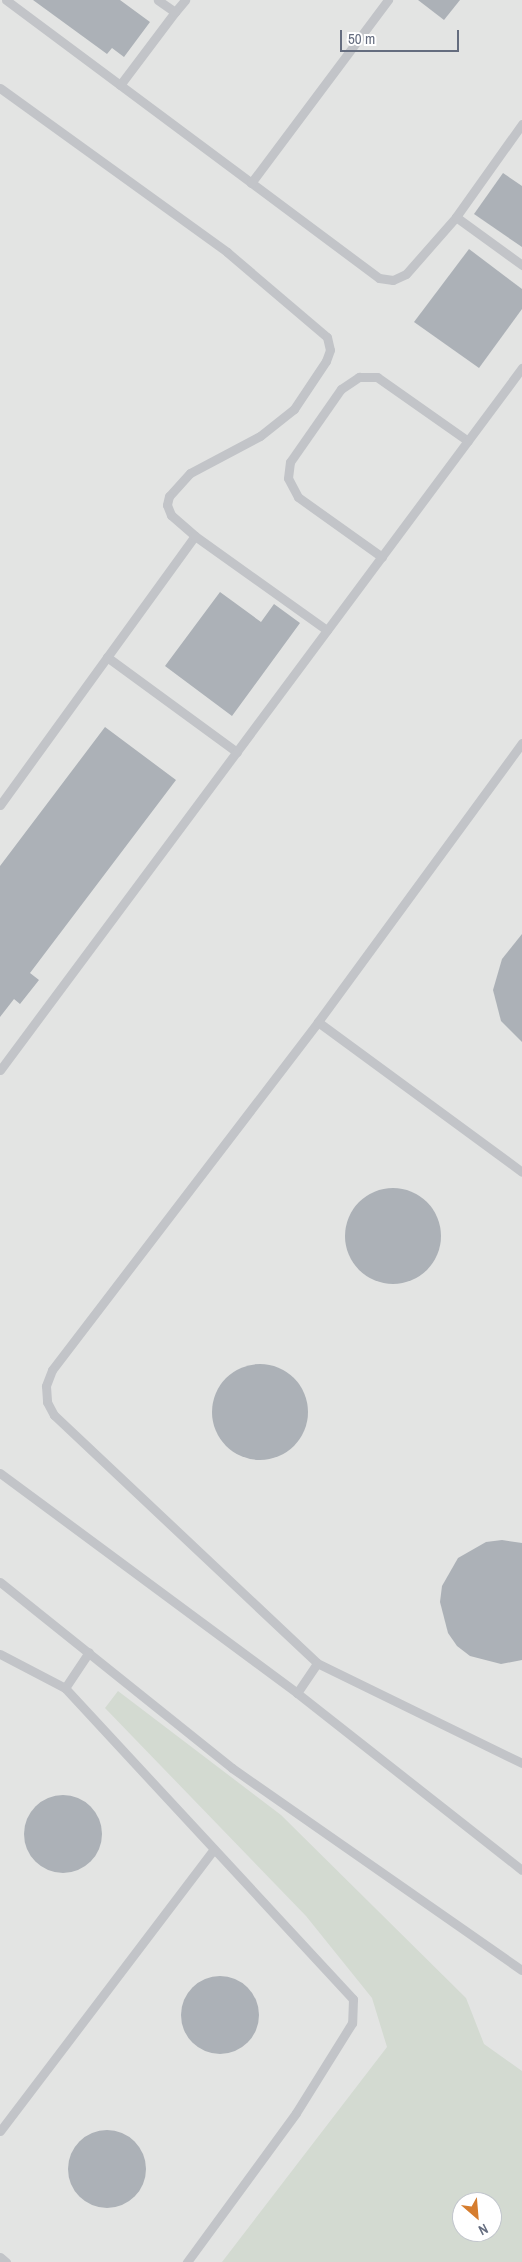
<!DOCTYPE html>
<html>
<head>
<meta charset="utf-8">
<style>
	body { margin:0 }
	#map { position:relative; width:522px; height:2262px; overflow:hidden; background:#f3f4f0; font-family:"Archivo Narrow",sans-serif }
	div>[style] { position:absolute }
	.built>* { inset:0; background:#e3e4e3 }
	.green>* { inset:0; background:#d3dad1 }
	.building>* { inset:0; background:#acb1b7 }
	.round { border-radius:50% }
	.lane>* { height:9px; margin:-4.5px; padding:0 4.5px; transform-origin:4.5px; border-radius:4.5px; background:#c2c4c8 }
	span { translate:-50% -50%; white-space:nowrap; text-align:center; line-height:1.15; -webkit-text-stroke:5px #fff; paint-order:stroke }
	.north { position:absolute; left:452px; top:2192px; width:50px; height:50px; box-sizing:border-box; background:#fff; border:1px solid #c1c5cc; border-radius:50%; rotate:153deg; font-size:14px; font-weight:700; line-height:20px; text-align:center; color:#656d7f }
	.north::after { content:''; display:block; margin:auto; width:18px; height:22px; background:#d67d2e; clip-path:polygon(50% 0,100% 100%,50% 72%,0 100%) }
	.scale { position:absolute; left:340px; top:30px; width:119px; height:22px; box-sizing:border-box; border:2px solid #656d7f; border-top:0; padding-left:6px; font-size:15px; line-height:18px; white-space:nowrap; color:#656d7f; -webkit-text-stroke:4px #fff; paint-order:stroke }
</style>
</head>
<body>
<div id="map">
	<div class="built">
		<div style="clip-path:polygon(evenodd,0 0,522px 0,522px 2262px,0 2262px,0 0,462px 2202px,492px 2202px,492px 2232px,462px 2232px,462px 2202px)"></div>
	</div>
	<div class="green">
		<div style="clip-path:polygon(evenodd,118px 1691px,281px 1815px,466px 1998px,484px 2044px,522px 2071px,522px 2262px,222px 2262px,387px 2047px,372px 1998px,306px 1916px,105px 1708px,118px 1691px,462px 2202px,492px 2202px,492px 2232px,462px 2232px,462px 2202px)"></div>
	</div>
	<div class="building">
		<div style="clip-path:polygon(33px 0,120px 0,150px 22px,124px 57px,112px 48px,107px 54px)"></div>
		<div style="clip-path:polygon(418px 0,460px 0,444px 20px)"></div>
		<div style="clip-path:polygon(503px 173px,522px 186px,522px 247px,474px 214px)"></div>
		<div style="clip-path:polygon(469px 249px,522px 289px,522px 309px,479px 368px,414px 322px)"></div>
		<div style="clip-path:polygon(220px 592px,261px 622px,274px 604px,300px 623px,232px 716px,165px 666px)"></div>
		<div style="clip-path:polygon(105px 727px,176px 780px,30px 973px,39px 980px,20px 1004px,14px 999px,0 1017px,0 866px)"></div>
		<div style="clip-path:polygon(522px 934px,522px 1042px,501px 1021px,493px 990px,502px 959px)"></div>
		<div class="round" style="left:345px;top:1188px;width:96px;height:96px"></div>
		<div class="round" style="left:212px;top:1364px;width:96px;height:96px"></div>
		<div style="clip-path:polygon(502px 1540px,522px 1543px,522px 1660px,501px 1664px,470px 1656px,457px 1646px,448px 1633px,440px 1602px,442px 1586px,458px 1558px,486px 1542px)"></div>
		<div class="round" style="left:24px;top:1795px;width:78px;height:78px"></div>
		<div class="round" style="left:181px;top:1976px;width:78px;height:78px"></div>
		<div class="round" style="left:68px;top:2130px;width:78px;height:78px"></div>
	</div>
	<div class="lane">
		<div style="left:6px;top:0;width:465px;rotate:36.7deg"></div>
		<div style="left:379px;top:278px;width:14px;rotate:8deg"></div>
		<div style="left:393px;top:280px;width:14px;rotate:-25deg"></div>
		<div style="left:406px;top:274px;width:76px;rotate:-48.7deg"></div>
		<div style="left:175px;top:12px;width:16px;rotate:-50deg"></div>
		<div style="left:120px;top:85px;width:91px;rotate:-53deg"></div>
		<div style="left:175px;top:12px;width:21px;rotate:-145deg"></div>
		<div style="left:0;top:88px;width:280px;rotate:35.8deg"></div>
		<div style="left:227px;top:252px;width:131px;rotate:40.4deg"></div>
		<div style="left:327px;top:337px;width:13px;rotate:77deg"></div>
		<div style="left:330px;top:350px;width:12px;rotate:110deg"></div>
		<div style="left:326px;top:361px;width:58px;rotate:123.7deg"></div>
		<div style="left:294px;top:409px;width:43px;rotate:141.5deg"></div>
		<div style="left:260px;top:436px;width:79px;rotate:152.1deg"></div>
		<div style="left:190px;top:473px;width:31px;rotate:132deg"></div>
		<div style="left:169px;top:496px;width:9px;rotate:103deg"></div>
		<div style="left:167px;top:505px;width:11px;rotate:68deg"></div>
		<div style="left:171px;top:515px;width:32px;rotate:41deg"></div>
		<div style="left:522px;top:124px;width:114px;rotate:125.4deg"></div>
		<div style="left:456px;top:217px;width:82px;rotate:36deg"></div>
		<div style="left:251px;top:183px;width:229px;rotate:-53.2deg"></div>
		<div style="left:382px;top:557px;width:103px;rotate:-144.5deg"></div>
		<div style="left:298px;top:497px;width:21px;rotate:-118deg"></div>
		<div style="left:288px;top:478px;width:16px;rotate:-83deg"></div>
		<div style="left:290px;top:462px;width:89px;rotate:-55.1deg"></div>
		<div style="left:341px;top:389px;width:22px;rotate:-34deg"></div>
		<div style="left:359px;top:377px;width:18px"></div>
		<div style="left:377px;top:377px;width:111px;rotate:35.1deg"></div>
		<div style="left:107px;top:657px;width:161px;rotate:36.2deg"></div>
		<div style="left:522px;top:743px;width:346px;rotate:126.2deg"></div>
		<div style="left:318px;top:1022px;width:438px;rotate:127.4deg"></div>
		<div style="left:52px;top:1370px;width:17px;rotate:111deg"></div>
		<div style="left:46px;top:1386px;width:16px;rotate:86deg"></div>
		<div style="left:47px;top:1402px;width:15px;rotate:62deg"></div>
		<div style="left:54px;top:1415px;width:361px;rotate:43.3deg"></div>
		<div style="left:317px;top:1663px;width:228px;rotate:26deg"></div>
		<div style="left:0;top:805px;width:332px;rotate:-54.1deg"></div>
		<div style="left:195px;top:536px;width:162px;rotate:35.5deg"></div>
		<div style="left:318px;top:1022px;width:253px;rotate:36.3deg"></div>
		<div style="left:0;top:1070px;width:875px;rotate:-53.37deg"></div>
		<div style="left:0;top:1473px;width:370px;rotate:36.5deg"></div>
		<div style="left:297px;top:1693px;width:286px;rotate:38.2deg"></div>
		<div style="left:0;top:1582px;width:297px;rotate:38.7deg"></div>
		<div style="left:232px;top:1768px;width:353px;rotate:34.9deg"></div>
		<div style="left:0;top:1654px;width:73px;rotate:27.6deg"></div>
		<div style="left:65px;top:1688px;width:424px;rotate:47.2deg"></div>
		<div style="left:353px;top:1999px;width:24px;rotate:92deg"></div>
		<div style="left:352px;top:2023px;width:106px;rotate:121.9deg"></div>
		<div style="left:296px;top:2113px;width:185px;rotate:126.2deg"></div>
		<div style="left:65px;top:1688px;width:43px;rotate:-56.3deg"></div>
		<div style="left:297px;top:1693px;width:36px;rotate:-56deg"></div>
		<div style="left:0;top:2131px;width:353px;rotate:-52.8deg"></div>
		<div style="left:0;top:2257px;width:8px;rotate:40deg"></div>
	</div>
	<div class="north">N</div>
	<div class="scale">50 m</div>
</div>
</body>
</html>
